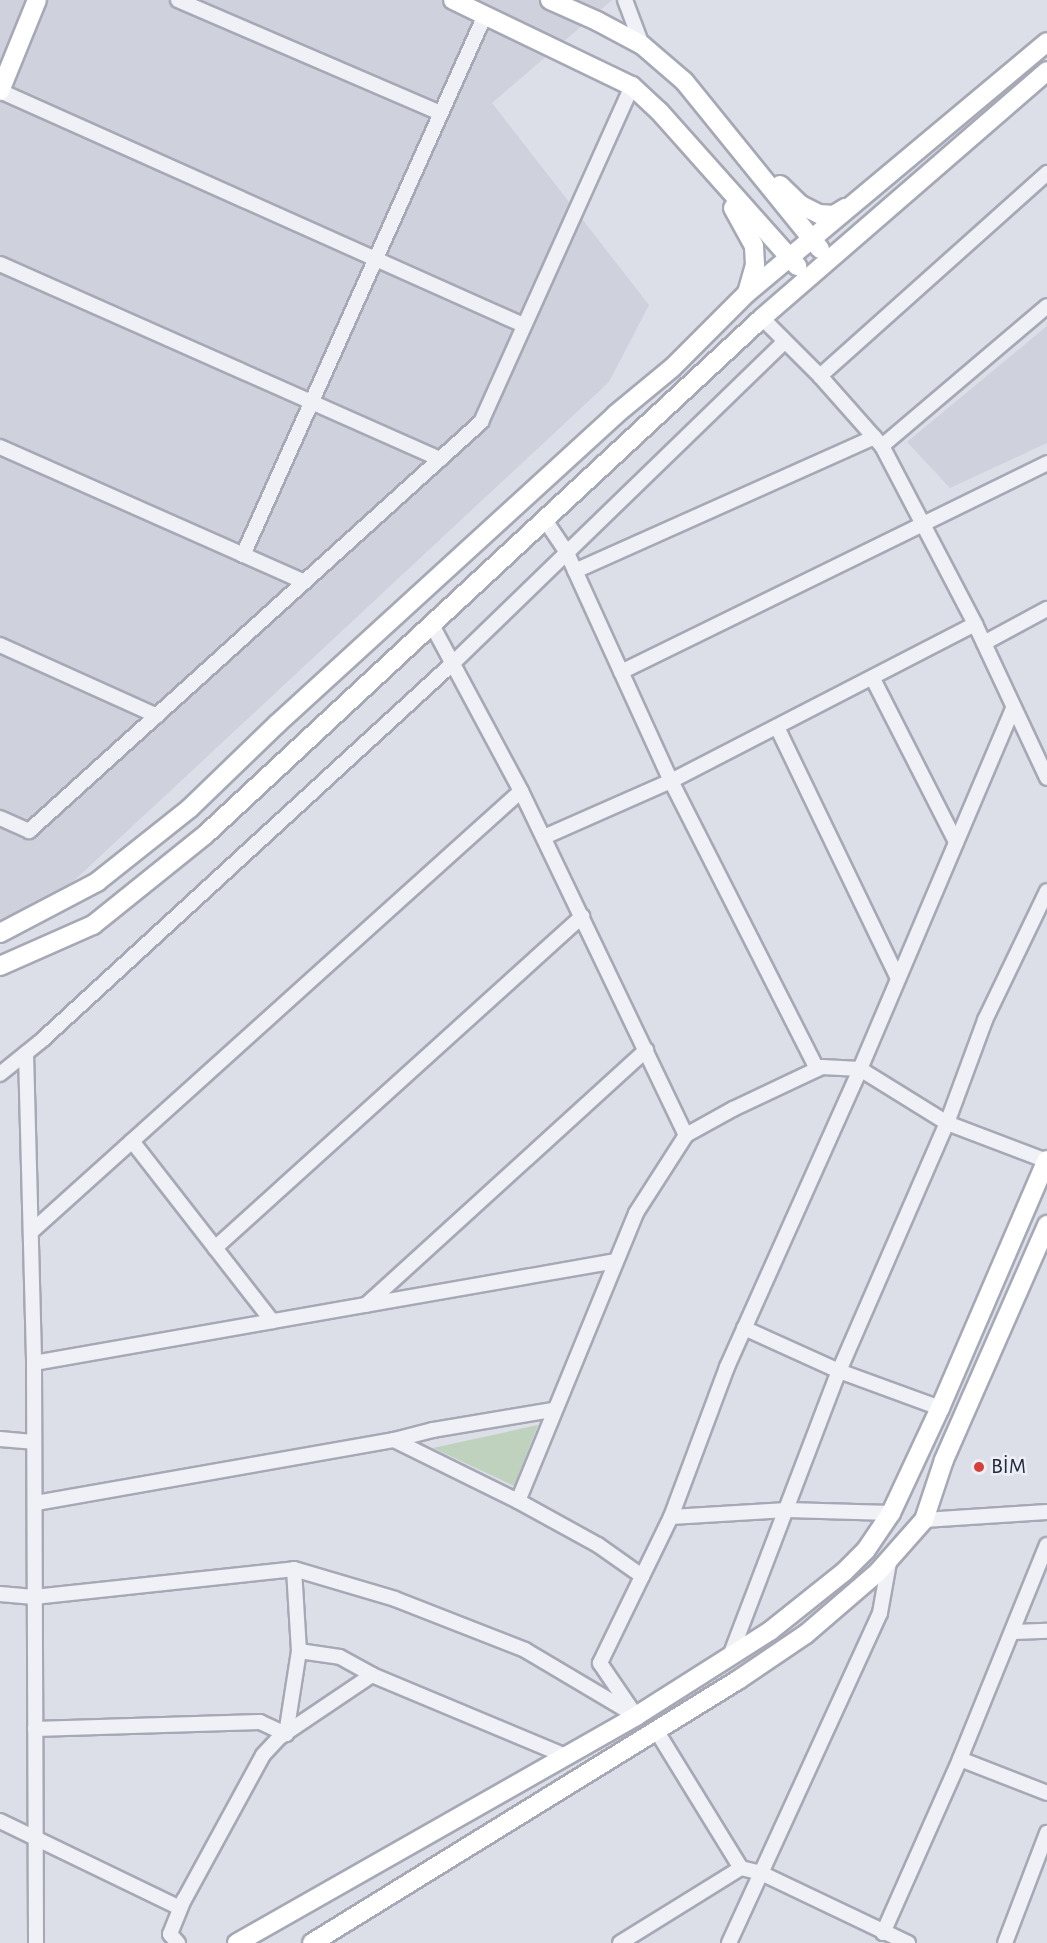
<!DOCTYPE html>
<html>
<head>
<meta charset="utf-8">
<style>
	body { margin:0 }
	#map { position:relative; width:1047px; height:1943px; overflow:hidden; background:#dddfe8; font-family:"Alegreya Sans",sans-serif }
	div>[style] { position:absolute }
	.built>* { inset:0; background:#cfd1dd }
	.green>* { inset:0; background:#bfd2be }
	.roads { filter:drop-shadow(2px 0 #a6a9b5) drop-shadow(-2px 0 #a6a9b5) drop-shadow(0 2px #a6a9b5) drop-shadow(0 -2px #a6a9b5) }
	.street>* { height:14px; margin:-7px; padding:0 7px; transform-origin:7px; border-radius:7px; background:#f0f1f6 }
	.secondary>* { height:18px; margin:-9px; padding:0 9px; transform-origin:9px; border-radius:9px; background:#fff }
	.dots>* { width:16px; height:16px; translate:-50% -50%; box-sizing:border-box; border:3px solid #eceef5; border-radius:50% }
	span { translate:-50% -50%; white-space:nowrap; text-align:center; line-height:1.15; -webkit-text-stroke:5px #eceef5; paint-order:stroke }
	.poi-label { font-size:22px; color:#262a3f }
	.left { translate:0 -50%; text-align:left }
</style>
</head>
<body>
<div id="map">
	<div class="built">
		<div style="clip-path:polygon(0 0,612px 0,492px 103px,649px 305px,609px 382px,64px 890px,0 941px)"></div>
		<div style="clip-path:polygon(1047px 326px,1047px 443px,950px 488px,907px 442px)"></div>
	</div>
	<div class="green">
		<div style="clip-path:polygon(538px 1425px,514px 1486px,433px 1448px)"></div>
	</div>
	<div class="roads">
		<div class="street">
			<div style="left:178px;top:0;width:285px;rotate:23.3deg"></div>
			<div style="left:625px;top:0;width:48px;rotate:69.3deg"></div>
			<div style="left:0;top:91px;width:573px;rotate:24.1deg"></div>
			<div style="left:0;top:264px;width:482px;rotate:23.9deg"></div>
			<div style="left:762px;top:318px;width:82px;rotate:45deg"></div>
			<div style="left:820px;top:376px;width:94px;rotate:48.5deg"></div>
			<div style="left:882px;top:446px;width:201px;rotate:62.4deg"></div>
			<div style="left:975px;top:624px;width:170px;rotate:64.9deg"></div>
			<div style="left:820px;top:376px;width:305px;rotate:-41.8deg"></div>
			<div style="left:882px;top:446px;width:216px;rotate:-40.3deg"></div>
			<div style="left:0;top:447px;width:333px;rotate:23.9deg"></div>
			<div style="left:545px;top:520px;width:40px;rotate:56deg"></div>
			<div style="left:567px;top:553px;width:251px;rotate:65.5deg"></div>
			<div style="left:671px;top:781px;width:323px;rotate:63.1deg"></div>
			<div style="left:243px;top:555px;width:592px;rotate:-65.86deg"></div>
			<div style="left:575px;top:571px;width:328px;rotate:-24.1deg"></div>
			<div style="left:432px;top:625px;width:188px;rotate:61.8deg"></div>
			<div style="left:521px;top:791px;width:382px;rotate:64.4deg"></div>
			<div style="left:984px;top:643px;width:72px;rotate:-28.4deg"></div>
			<div style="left:0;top:645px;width:172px;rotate:24.3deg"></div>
			<div style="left:621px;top:672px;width:475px;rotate:-26.1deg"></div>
			<div style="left:873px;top:679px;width:183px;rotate:63deg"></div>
			<div style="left:777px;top:727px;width:279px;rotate:64.3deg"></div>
			<div style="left:0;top:818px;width:32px;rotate:24deg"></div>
			<div style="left:29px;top:831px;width:610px;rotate:-42.14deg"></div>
			<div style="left:481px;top:422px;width:368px;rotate:-65.8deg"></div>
			<div style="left:544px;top:837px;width:139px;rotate:-23.8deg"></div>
			<div style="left:671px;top:781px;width:342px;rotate:-27.3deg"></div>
			<div style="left:26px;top:1053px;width:310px;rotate:88.5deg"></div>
			<div style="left:34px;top:1363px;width:580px;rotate:89.8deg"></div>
			<div style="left:0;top:1074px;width:53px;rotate:-38.8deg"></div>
			<div style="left:41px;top:1041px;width:559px;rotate:-42.54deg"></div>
			<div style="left:453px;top:663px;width:461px;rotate:-44.1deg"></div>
			<div style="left:132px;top:1141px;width:228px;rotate:52.1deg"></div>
			<div style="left:31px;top:1232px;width:659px;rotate:-41.99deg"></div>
			<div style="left:215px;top:1248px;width:495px;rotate:-42.1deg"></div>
			<div style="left:366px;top:1305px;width:379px;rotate:-42.3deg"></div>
			<div style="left:744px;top:1328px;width:104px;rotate:24.4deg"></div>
			<div style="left:839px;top:1371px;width:108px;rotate:20.1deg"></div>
			<div style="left:34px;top:1363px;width:591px;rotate:-9.94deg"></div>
			<div style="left:0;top:1439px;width:33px;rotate:5deg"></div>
			<div style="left:394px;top:1440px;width:138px;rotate:26.2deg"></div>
			<div style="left:518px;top:1501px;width:91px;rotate:28.8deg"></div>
			<div style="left:598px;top:1545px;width:54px;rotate:35.2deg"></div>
			<div style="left:518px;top:1501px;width:311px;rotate:-67.7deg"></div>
			<div style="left:636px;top:1213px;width:93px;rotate:-57.3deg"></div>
			<div style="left:686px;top:1135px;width:54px;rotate:-29deg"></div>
			<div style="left:733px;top:1109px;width:98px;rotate:-25.3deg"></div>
			<div style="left:822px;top:1067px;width:38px;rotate:3deg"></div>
			<div style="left:860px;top:1069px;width:102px;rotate:31.8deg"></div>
			<div style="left:947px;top:1123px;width:107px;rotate:20.8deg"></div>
			<div style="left:36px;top:1503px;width:364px;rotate:-10deg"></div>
			<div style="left:394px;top:1440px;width:40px;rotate:-14.4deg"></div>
			<div style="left:433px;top:1430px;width:122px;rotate:-9.5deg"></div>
			<div style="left:671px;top:1517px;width:116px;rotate:-3.5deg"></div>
			<div style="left:787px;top:1510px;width:104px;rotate:1.7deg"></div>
			<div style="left:924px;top:1520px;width:123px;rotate:-3.7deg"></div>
			<div style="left:0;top:1594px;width:34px;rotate:5deg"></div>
			<div style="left:34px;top:1597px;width:262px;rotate:-6.1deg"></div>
			<div style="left:294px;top:1569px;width:105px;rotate:16.5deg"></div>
			<div style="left:395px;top:1599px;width:140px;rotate:21.4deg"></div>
			<div style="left:525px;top:1650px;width:123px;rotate:30.7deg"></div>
			<div style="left:1014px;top:1632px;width:33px;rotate:-2deg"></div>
			<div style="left:299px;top:1651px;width:41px;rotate:8.3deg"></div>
			<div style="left:340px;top:1657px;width:37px;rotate:29deg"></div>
			<div style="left:372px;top:1675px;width:210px;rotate:22.7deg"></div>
			<div style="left:730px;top:1656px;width:305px;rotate:-69.1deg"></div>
			<div style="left:839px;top:1371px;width:270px;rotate:-66.5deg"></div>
			<div style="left:947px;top:1123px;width:110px;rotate:-69.7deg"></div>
			<div style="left:985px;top:1020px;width:143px;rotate:-64.3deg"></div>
			<div style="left:636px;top:1716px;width:64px;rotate:-124.2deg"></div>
			<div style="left:600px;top:1663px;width:162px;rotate:-64.1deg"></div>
			<div style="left:671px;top:1517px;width:160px;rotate:-69.5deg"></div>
			<div style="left:727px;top:1367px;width:326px;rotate:-65.9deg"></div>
			<div style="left:860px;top:1069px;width:392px;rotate:-67deg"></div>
			<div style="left:35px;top:1729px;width:225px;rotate:-1.8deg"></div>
			<div style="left:260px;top:1722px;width:29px;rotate:25deg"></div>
			<div style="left:286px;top:1734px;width:84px;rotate:-81.1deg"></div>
			<div style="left:299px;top:1651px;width:82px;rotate:-93.5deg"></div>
			<div style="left:656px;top:1730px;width:162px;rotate:58.4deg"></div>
			<div style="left:741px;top:1868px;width:21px;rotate:14deg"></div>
			<div style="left:761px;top:1873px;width:163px;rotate:25.5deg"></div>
			<div style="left:960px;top:1759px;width:93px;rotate:21.3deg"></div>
			<div style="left:0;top:1821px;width:200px;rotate:25.8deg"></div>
			<div style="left:883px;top:1933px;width:190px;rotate:-66.1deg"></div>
			<div style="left:960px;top:1759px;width:231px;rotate:-67.9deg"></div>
			<div style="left:178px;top:1943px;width:12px;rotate:-132deg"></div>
			<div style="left:170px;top:1934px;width:37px;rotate:-68deg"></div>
			<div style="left:184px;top:1900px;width:165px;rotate:-61.4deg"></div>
			<div style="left:263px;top:1755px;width:25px;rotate:-47deg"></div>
			<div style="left:280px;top:1737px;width:111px;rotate:-34deg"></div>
			<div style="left:620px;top:1943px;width:142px;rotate:-31.8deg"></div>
			<div style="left:729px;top:1943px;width:363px;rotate:-65.4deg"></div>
			<div style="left:880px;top:1613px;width:57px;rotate:-79.9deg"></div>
			<div style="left:1005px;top:1943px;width:118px;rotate:-69.1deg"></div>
		</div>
		<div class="secondary">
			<div style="left:453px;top:0;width:199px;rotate:25.7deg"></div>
			<div style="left:632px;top:86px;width:37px;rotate:43deg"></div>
			<div style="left:659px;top:111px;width:208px;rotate:48.3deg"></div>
			<div style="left:550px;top:0;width:51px;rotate:24.1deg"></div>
			<div style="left:597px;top:21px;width:51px;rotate:28.1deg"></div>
			<div style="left:642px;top:45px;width:55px;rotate:40.6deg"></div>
			<div style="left:684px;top:81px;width:216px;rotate:51deg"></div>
			<div style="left:0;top:91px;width:98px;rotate:-67.9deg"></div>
			<div style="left:780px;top:185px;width:29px;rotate:44deg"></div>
			<div style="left:801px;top:205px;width:20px;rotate:27deg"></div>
			<div style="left:819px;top:214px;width:15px;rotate:4deg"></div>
			<div style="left:834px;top:215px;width:13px;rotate:-32deg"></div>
			<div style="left:733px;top:208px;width:43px;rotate:61.1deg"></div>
			<div style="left:754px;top:246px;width:19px;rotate:87deg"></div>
			<div style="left:755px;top:265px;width:29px;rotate:106deg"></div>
			<div style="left:0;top:933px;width:110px;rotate:-27.7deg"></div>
			<div style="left:97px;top:882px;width:119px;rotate:-38.5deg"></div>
			<div style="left:190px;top:808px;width:121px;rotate:-44deg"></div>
			<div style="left:277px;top:724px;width:458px;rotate:-42.4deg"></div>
			<div style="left:615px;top:415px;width:75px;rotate:-39.6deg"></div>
			<div style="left:673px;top:367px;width:105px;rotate:-45deg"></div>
			<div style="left:747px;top:293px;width:391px;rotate:-39.9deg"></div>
			<div style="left:0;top:966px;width:102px;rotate:-23.8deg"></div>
			<div style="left:93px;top:925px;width:144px;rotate:-38.8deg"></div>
			<div style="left:205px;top:835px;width:760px;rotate:-42.87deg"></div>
			<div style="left:762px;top:318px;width:377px;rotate:-40.9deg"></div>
			<div style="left:237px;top:1943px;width:459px;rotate:-29.6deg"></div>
			<div style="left:636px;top:1716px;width:159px;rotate:-32.4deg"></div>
			<div style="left:770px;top:1631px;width:95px;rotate:-38.6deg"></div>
			<div style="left:844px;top:1572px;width:31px;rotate:-45deg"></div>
			<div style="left:866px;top:1550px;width:45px;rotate:-56deg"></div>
			<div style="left:891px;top:1513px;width:116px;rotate:-65deg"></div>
			<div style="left:940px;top:1408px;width:270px;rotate:-66.7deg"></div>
			<div style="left:312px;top:1943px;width:501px;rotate:-31.69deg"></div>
			<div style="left:738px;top:1680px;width:82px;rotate:-34.1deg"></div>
			<div style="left:806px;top:1634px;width:95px;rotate:-40.7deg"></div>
			<div style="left:878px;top:1572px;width:69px;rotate:-48.5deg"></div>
			<div style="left:924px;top:1520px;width:63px;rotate:-71.6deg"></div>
			<div style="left:944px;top:1460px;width:257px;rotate:-66.3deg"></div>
		</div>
	</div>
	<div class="dots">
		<div style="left:979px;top:1467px;background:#d4413a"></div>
	</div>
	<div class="poi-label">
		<span class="left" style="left:991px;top:1467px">BİM</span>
	</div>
</div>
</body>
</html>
